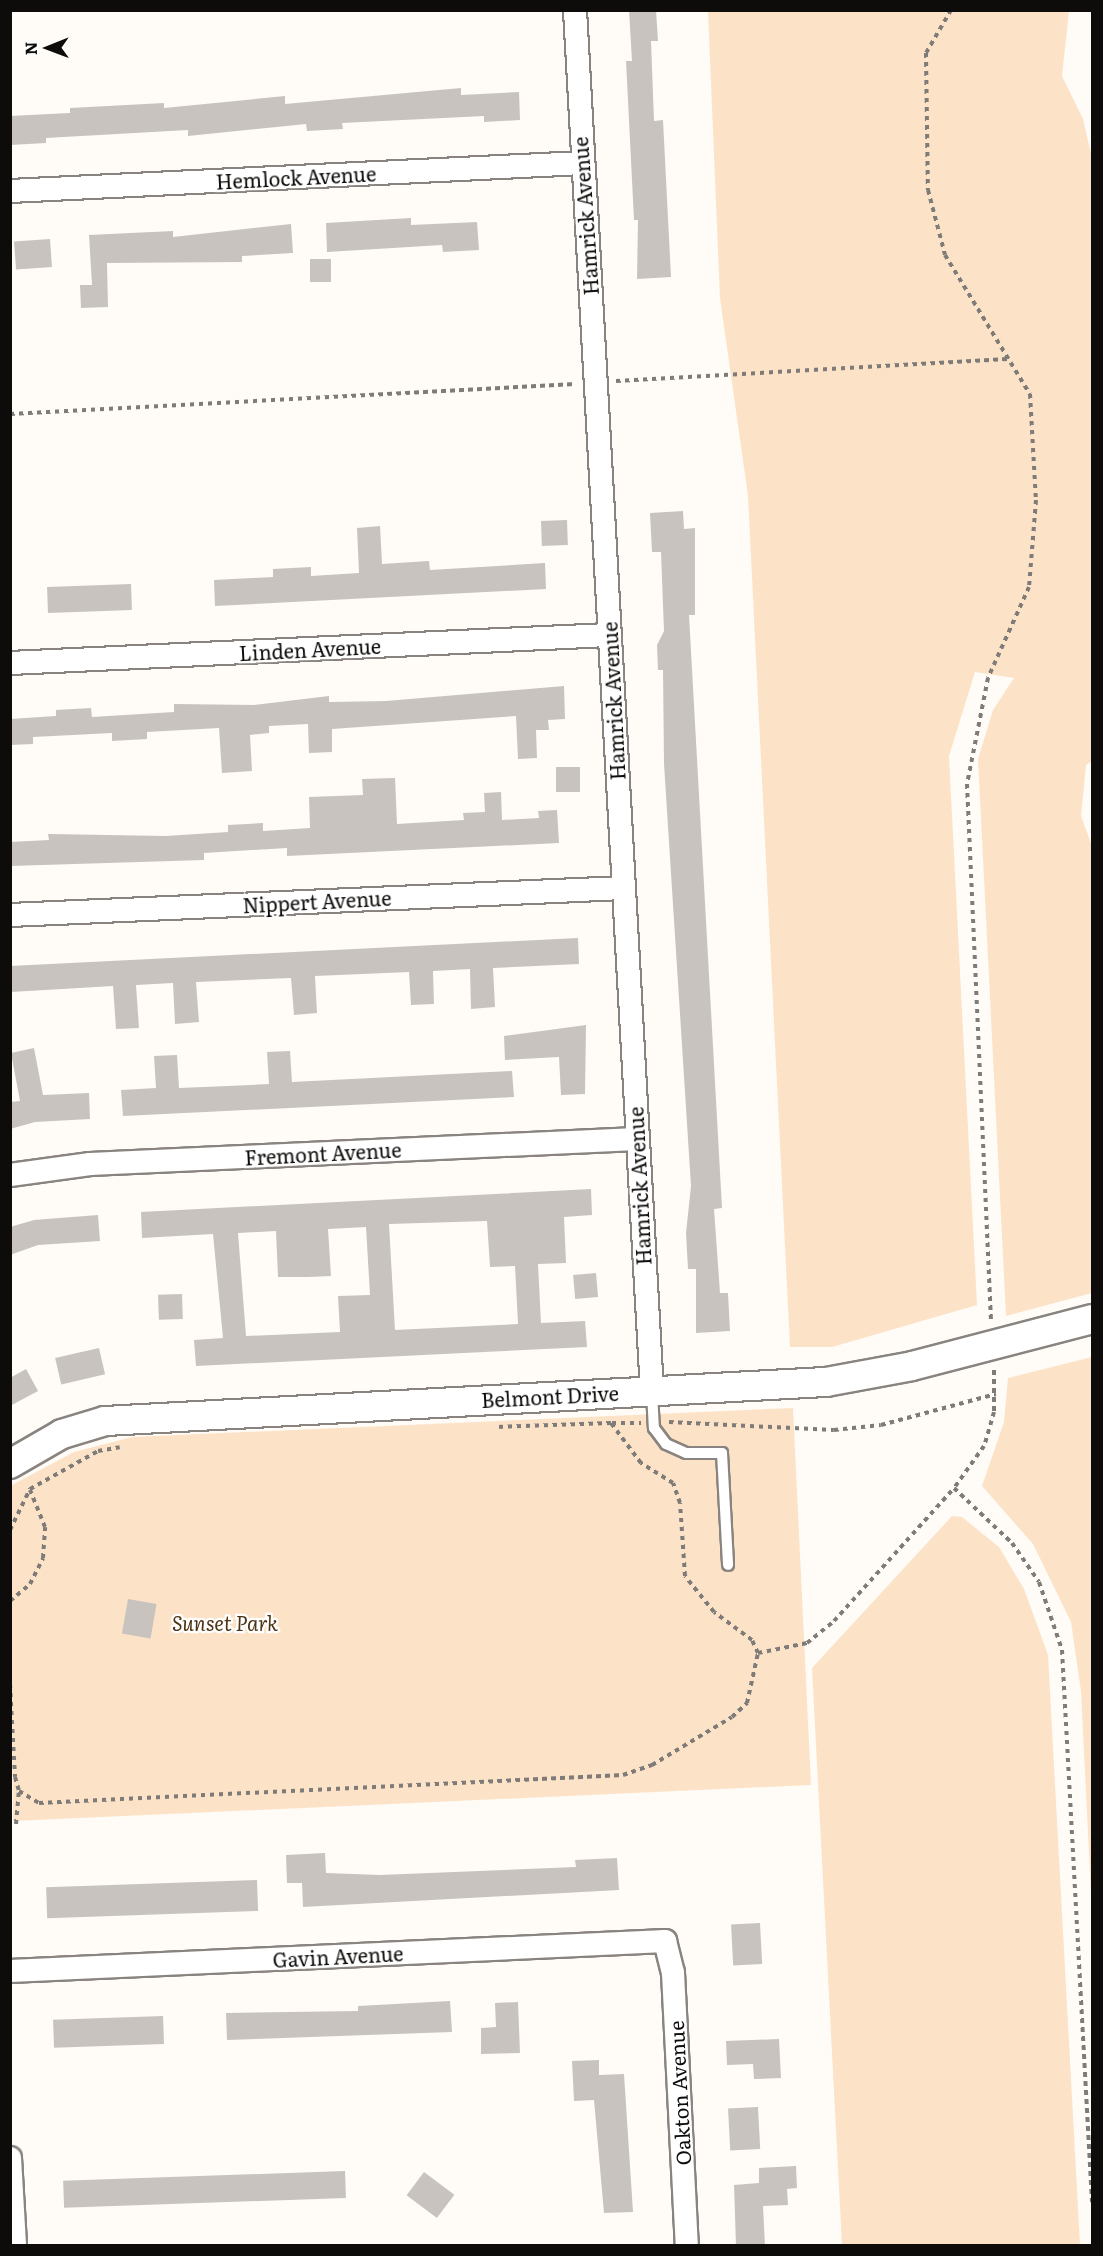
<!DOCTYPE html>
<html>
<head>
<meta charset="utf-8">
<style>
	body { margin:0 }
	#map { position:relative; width:1103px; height:2256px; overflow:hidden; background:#fffbf6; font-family:Literata,serif }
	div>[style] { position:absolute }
	.green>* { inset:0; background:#fce3c8 }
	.building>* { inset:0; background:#c8c3be; transform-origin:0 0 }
	.path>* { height:4px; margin-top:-2px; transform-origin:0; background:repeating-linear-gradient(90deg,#7e7b78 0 4.5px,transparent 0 9px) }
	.roads { filter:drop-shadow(2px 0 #89847f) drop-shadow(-2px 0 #89847f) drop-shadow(0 2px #89847f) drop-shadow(0 -2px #89847f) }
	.service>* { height:10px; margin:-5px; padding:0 5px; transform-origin:5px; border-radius:5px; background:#fff }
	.minor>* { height:22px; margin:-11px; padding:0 11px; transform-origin:11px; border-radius:11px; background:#fff }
	.tertiary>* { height:28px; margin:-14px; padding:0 14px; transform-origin:14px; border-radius:14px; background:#fff }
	span { translate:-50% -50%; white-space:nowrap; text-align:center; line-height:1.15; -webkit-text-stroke:4.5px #fff; paint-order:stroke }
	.street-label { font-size:20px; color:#0d0c0a }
	.park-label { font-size:20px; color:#4d3415; font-style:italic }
	.frame { position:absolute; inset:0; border:12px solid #0d0c0a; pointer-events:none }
	.north { position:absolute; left:18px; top:18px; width:60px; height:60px; -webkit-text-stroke:4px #fff; paint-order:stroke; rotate:269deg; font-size:16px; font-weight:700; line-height:24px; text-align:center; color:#0d0c0a }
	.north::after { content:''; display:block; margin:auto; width:21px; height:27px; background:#0d0c0a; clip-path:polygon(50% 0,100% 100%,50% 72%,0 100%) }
</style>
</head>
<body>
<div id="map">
	<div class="green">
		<div style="clip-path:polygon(708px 11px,1069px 11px,1062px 76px,1083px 119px,1092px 158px,1092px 761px,1086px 765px,1081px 816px,1092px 846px,1092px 1293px,1006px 1316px,978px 759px,993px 710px,1014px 678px,975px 672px,949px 756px,977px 1305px,832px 1347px,790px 1347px,748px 496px,720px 298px)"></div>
		<div style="clip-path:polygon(1092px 1357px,1092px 1913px,1081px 1691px,1071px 1622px,1033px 1544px,982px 1486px,1004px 1422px,1008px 1378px)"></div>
		<div style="clip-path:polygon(793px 1408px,811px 1785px,13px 1821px,10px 1486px,74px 1452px,132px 1437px)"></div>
		<div style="clip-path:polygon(952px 1516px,962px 1517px,999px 1547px,1024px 1589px,1048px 1655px,1080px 2245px,842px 2245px,812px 1668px)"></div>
	</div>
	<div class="building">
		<div style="clip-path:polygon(629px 10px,656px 10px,658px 41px,651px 41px,654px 121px,663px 120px,671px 277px,637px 279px,638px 220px,634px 220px,626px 61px,632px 61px)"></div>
		<div style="clip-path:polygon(461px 88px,461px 95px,519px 92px,520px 120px,484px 122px,484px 116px,342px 123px,343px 129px,307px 131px,306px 124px,188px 136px,188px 130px,46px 138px,46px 143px,10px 145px,10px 116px,70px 113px,70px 108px,164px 103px,164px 108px,285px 96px,285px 104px)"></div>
		<div style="clip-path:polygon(411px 218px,411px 225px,477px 222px,479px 250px,443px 252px,442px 245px,327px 252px,326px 223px)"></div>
		<div style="clip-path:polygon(291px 224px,293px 253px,242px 256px,242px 262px,107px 263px,108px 307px,81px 308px,80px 285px,92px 285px,89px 235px,173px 231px,173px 237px)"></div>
		<div style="left:50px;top:239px;width:28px;height:36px;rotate:86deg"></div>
		<div style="left:310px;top:259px;width:21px;height:23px"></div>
		<div style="clip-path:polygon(683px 511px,684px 529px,695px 528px,695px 615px,689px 615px,722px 1208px,714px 1209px,720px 1293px,728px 1293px,730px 1331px,696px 1333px,696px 1269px,688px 1269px,686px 1233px,691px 1186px,664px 764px,663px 670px,658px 670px,657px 645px,664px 631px,661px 552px,652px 552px,650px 513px)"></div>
		<div style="left:567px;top:520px;width:25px;height:26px;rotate:88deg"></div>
		<div style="clip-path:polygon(380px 526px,382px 564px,429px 561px,430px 570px,545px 563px,546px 589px,215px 606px,214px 580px,273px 577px,273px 569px,311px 567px,311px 576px,359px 573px,357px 528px)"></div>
		<div style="left:131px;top:584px;width:26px;height:84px;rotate:88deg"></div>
		<div style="clip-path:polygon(564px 686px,565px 719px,548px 720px,549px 730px,536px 730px,537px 758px,518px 759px,516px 716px,332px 729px,332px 752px,309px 753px,308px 724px,269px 726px,269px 733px,250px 735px,252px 771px,222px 773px,219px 728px,147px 732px,147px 739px,112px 741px,112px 733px,33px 737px,33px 744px,10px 745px,10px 719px,56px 716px,56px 710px,91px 708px,92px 717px,174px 712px,174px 704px,254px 705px,329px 696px,329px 702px,386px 701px)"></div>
		<div style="left:580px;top:767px;width:25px;height:24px;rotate:90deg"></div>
		<div style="clip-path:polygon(395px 778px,397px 824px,464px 820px,463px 813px,485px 812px,484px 793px,501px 792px,502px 820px,539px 818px,538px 811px,557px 810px,559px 843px,287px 856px,287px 848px,204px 853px,204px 860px,10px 866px,10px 842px,49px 840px,48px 834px,166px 836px,228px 832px,228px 825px,263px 823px,263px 831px,310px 828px,309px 797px,363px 795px,362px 779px)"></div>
		<div style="clip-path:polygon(578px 938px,579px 964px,493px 968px,495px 1007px,471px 1009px,470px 969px,433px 971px,434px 1004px,411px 1005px,409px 972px,315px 976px,317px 1013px,294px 1015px,291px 978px,196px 982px,199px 1022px,175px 1024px,173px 983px,136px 985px,139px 1028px,116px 1029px,113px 986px,11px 992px,10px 966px)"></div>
		<div style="clip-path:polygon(586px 1025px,585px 1094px,561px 1095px,559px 1057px,505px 1060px,504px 1036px)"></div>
		<div style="clip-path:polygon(34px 1048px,43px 1095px,89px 1093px,90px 1119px,35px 1122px,10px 1129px,10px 1102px,20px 1101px,11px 1053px)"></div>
		<div style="clip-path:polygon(290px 1051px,292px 1082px,512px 1071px,514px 1097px,123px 1116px,121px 1090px,156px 1088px,154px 1056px,177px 1055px,179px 1088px,228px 1086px,269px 1084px,267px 1052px)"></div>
		<div style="clip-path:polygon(evenodd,591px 1189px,592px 1215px,564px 1217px,566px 1263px,538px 1264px,541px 1323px,585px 1321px,587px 1347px,196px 1366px,194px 1340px,223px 1338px,213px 1234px,142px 1238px,141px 1212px,591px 1189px,487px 1221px,490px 1267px,515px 1266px,518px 1324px,395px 1330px,389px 1224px,487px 1221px,591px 1189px,366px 1227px,370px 1295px,338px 1296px,340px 1332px,246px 1336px,238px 1233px,276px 1231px,278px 1277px,308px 1277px,331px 1276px,328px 1229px,366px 1227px)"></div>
		<div style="clip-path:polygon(98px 1215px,100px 1241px,38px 1245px,10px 1255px,10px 1227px,34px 1220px)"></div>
		<div style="left:596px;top:1273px;width:24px;height:23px;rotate:85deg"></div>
		<div style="left:182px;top:1294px;width:25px;height:24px;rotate:88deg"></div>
		<div style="left:99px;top:1348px;width:27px;height:45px;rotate:77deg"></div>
		<div style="clip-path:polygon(26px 1369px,38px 1391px,10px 1406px,10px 1378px)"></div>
		<div style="left:128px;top:1599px;width:29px;height:35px;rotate:10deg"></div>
		<div style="clip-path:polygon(325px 1853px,326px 1873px,380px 1875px,576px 1867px,575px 1860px,617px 1858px,619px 1890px,303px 1907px,302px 1883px,287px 1883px,286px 1855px)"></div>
		<div style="left:257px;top:1880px;width:31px;height:211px;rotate:88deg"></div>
		<div style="left:760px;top:1923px;width:41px;height:29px;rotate:87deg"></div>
		<div style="clip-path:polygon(450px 2001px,452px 2032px,227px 2040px,226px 2013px,358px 2011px,358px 2006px)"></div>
		<div style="clip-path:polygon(518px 2002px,520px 2053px,481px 2054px,481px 2028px,496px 2027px,495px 2003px)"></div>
		<div style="left:163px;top:2016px;width:28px;height:110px;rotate:88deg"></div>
		<div style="clip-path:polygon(779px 2039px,781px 2078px,754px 2079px,753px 2064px,727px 2065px,726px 2041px)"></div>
		<div style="clip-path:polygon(599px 2060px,599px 2075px,624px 2074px,633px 2212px,604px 2213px,594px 2100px,574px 2101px,572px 2061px)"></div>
		<div style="left:758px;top:2107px;width:42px;height:30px;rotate:87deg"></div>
		<div style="clip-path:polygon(796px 2166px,797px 2188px,787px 2189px,788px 2205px,763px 2206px,765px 2246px,736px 2246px,734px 2185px,759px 2183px,759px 2168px)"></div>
		<div style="left:345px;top:2171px;width:27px;height:282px;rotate:88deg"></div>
		<div style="left:424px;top:2172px;width:38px;height:29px;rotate:37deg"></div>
	</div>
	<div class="path">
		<div style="left:951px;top:10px;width:50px;rotate:120.2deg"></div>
		<div style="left:926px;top:53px;width:137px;rotate:89.2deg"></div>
		<div style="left:928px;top:190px;width:67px;rotate:75.3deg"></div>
		<div style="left:945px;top:255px;width:163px;rotate:58.6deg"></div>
		<div style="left:1030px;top:394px;width:106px;rotate:86.8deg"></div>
		<div style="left:1036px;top:500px;width:87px;rotate:94.6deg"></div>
		<div style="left:1029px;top:587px;width:100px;rotate:114.3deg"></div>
		<div style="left:988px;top:678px;width:108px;rotate:101.2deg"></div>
		<div style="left:967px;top:784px;width:537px;rotate:87.44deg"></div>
		<div style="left:616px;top:381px;width:392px;rotate:-3.2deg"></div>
		<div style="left:10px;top:414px;width:566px;rotate:-3.04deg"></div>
		<div style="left:994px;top:1370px;width:42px;rotate:90deg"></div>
		<div style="left:994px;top:1412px;width:35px;rotate:106deg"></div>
		<div style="left:984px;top:1446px;width:52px;rotate:125.5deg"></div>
		<div style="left:954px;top:1488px;width:80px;rotate:43.5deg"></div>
		<div style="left:1012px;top:1543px;width:47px;rotate:55.3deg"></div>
		<div style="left:1039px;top:1582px;width:72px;rotate:71.3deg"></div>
		<div style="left:1062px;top:1650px;width:553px;rotate:86.89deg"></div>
		<div style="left:669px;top:1422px;width:165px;rotate:2.8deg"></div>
		<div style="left:834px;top:1430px;width:47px;rotate:-6.1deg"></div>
		<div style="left:881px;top:1425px;width:119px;rotate:-15.1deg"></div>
		<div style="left:612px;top:1423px;width:29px"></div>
		<div style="left:10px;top:1530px;width:46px;rotate:-64deg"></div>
		<div style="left:30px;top:1489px;width:78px;rotate:-29.2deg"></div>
		<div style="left:98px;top:1451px;width:22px;rotate:-10deg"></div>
		<div style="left:10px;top:1601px;width:26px;rotate:-40deg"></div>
		<div style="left:30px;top:1584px;width:29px;rotate:-63deg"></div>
		<div style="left:43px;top:1558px;width:31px;rotate:-86deg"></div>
		<div style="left:45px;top:1527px;width:40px;rotate:-112deg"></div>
		<div style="left:758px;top:1653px;width:50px;rotate:-11.5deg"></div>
		<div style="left:807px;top:1643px;width:35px;rotate:-39deg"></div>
		<div style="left:834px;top:1621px;width:179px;rotate:-47.9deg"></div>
		<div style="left:10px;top:1684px;width:93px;rotate:86.9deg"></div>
		<div style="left:15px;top:1777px;width:15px;rotate:74deg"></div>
		<div style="left:19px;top:1791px;width:23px;rotate:31deg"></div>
		<div style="left:39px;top:1803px;width:585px;rotate:-2.74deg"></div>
		<div style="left:623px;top:1775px;width:31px;rotate:-19deg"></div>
		<div style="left:652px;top:1765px;width:93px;rotate:-31deg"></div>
		<div style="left:732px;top:1717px;width:21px;rotate:-43deg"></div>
		<div style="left:747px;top:1703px;width:51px;rotate:-77.6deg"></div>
		<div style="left:758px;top:1653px;width:14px;rotate:-115deg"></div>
		<div style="left:752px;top:1640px;width:47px;rotate:-143.6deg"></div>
		<div style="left:714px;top:1612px;width:46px;rotate:-128.9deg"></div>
		<div style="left:685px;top:1576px;width:73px;rotate:-93.9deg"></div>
		<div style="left:680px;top:1503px;width:21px;rotate:-109deg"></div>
		<div style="left:673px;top:1483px;width:38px;rotate:-148deg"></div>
		<div style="left:641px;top:1463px;width:50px;rotate:-126.9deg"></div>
		<div style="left:611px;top:1423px;width:115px;rotate:178deg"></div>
		<div style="left:16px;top:1824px;width:33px;rotate:-85deg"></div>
	</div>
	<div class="roads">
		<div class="service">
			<div style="left:652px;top:1392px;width:36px;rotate:87deg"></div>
			<div style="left:654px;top:1428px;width:20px;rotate:53deg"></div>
			<div style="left:666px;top:1444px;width:22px;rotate:24deg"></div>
			<div style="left:686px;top:1453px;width:36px"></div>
			<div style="left:722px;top:1453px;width:112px;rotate:86.9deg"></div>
		</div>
		<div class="minor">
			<div style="left:575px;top:10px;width:1383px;rotate:86.81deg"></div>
			<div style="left:10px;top:191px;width:573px;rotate:-2.8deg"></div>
			<div style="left:10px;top:663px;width:600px;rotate:-2.68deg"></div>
			<div style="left:10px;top:915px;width:614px;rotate:-2.52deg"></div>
			<div style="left:10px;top:1175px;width:81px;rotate:-7.8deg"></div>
			<div style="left:90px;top:1164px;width:547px;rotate:-2.62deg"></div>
			<div style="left:10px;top:1971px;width:656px;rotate:-2.62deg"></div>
			<div style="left:665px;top:1941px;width:33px;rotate:76deg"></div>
			<div style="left:673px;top:1973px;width:273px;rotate:87.1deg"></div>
			<div style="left:10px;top:2158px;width:88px;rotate:86.7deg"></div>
		</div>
		<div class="tertiary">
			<div style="left:10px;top:1464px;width:60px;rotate:-30deg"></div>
			<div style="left:62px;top:1434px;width:45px;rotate:-16.8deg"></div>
			<div style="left:105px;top:1421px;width:722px;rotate:-3.1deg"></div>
			<div style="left:826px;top:1382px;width:87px;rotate:-10.5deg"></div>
			<div style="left:912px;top:1366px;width:186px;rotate:-14.6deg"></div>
		</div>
	</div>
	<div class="street-label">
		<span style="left:296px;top:177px;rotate:-3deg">Hemlock Avenue</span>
		<span style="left:585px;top:216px;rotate:-94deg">Hamrick Avenue</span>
		<span style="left:310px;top:649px;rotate:-3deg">Linden Avenue</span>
		<span style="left:613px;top:701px;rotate:-93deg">Hamrick Avenue</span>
		<span style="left:317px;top:901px;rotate:-3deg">Nippert Avenue</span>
		<span style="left:323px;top:1153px;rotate:-3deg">Fremont Avenue</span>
		<span style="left:639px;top:1186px;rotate:-93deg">Hamrick Avenue</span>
		<span style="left:550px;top:1396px;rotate:-3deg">Belmont Drive</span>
		<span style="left:338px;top:1956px;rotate:-3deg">Gavin Avenue</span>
		<span style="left:679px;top:2093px;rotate:-93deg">Oakton Avenue</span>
	</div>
	<div class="park-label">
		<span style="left:225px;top:1622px">Sunset Park</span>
	</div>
	<div class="frame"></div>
	<div class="north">N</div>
</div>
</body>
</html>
